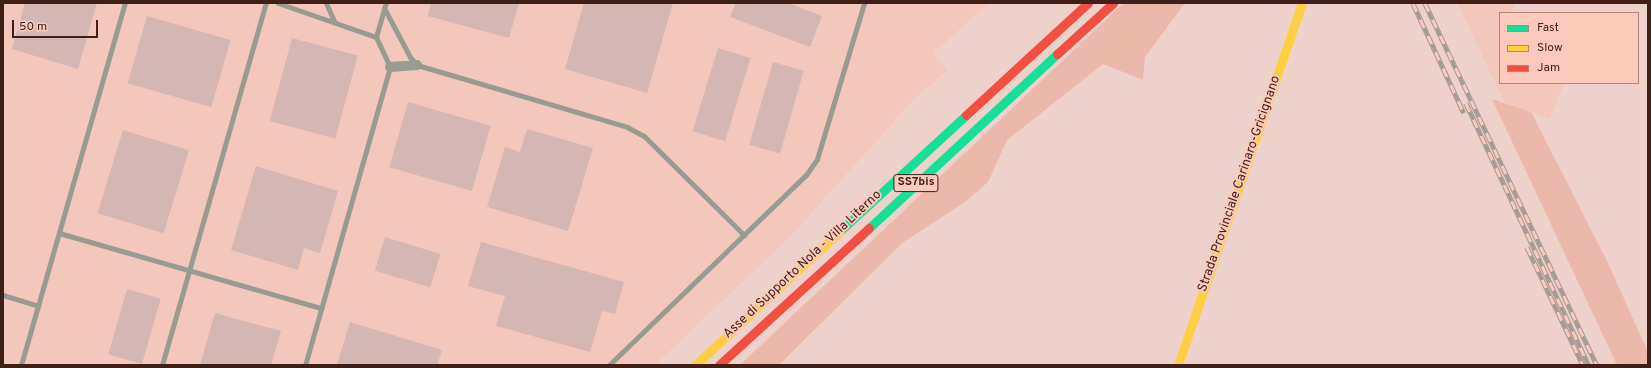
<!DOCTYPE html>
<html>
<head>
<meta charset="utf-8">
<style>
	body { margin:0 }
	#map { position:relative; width:1651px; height:368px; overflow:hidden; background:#eed1ca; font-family:Overpass,sans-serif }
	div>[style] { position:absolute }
	.built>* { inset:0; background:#f3c7bc }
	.green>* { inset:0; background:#ecb8aa }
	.building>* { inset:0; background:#d4b6b5; transform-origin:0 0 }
	.lane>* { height:5px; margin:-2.5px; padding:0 2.5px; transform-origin:2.5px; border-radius:2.5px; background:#989b92 }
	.street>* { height:10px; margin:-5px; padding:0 5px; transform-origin:5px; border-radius:5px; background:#989b92 }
	.fast>* { height:9px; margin:-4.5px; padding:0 4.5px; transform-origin:4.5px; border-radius:4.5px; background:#16e098 }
	.slow>* { height:9px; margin:-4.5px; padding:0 4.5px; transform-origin:4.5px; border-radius:4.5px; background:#ffcf43 }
	.jam>* { height:9px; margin:-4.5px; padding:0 4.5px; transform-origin:4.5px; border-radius:4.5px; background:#f24e42 }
	.rail>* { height:4.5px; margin-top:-2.25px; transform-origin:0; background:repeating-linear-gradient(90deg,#fdc9bb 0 9px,#a29a93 0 18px); box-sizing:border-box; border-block:1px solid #a29a93 }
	span { translate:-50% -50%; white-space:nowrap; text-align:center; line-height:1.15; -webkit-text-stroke:3.5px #fdc9bb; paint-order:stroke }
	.shield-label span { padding:1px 3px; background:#fdc9bb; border:1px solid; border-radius:3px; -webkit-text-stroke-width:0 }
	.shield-label { font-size:12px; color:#3f1f17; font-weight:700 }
	.street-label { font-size:13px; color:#3f1f17 }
	.frame { position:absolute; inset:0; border:4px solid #3f1f17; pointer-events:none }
	.legend { position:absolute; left:1499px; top:12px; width:140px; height:72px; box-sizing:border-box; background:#fdc9bb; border:1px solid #b18579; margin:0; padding:5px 7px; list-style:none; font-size:12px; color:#3f1f17 }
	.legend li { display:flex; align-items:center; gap:8px; height:20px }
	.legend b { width:20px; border:1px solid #b18579 }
	.scale { position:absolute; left:12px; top:20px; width:86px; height:18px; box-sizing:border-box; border:2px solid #3f1f17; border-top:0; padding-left:5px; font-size:12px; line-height:14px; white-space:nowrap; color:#3f1f17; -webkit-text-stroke:3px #fdc9bb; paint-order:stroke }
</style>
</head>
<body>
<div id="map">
	<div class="built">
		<div style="clip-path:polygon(3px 3px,989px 3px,933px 53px,948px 70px,916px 97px,788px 239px,655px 365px,3px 365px)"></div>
		<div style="clip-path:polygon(1457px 3px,1515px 3px,1511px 13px,1500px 13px,1500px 83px,1564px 83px,1550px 119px,1505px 103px)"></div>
	</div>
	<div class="green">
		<div style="clip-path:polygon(1124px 3px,1185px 3px,1145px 57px,1143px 80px,1103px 64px,1007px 140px,988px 182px,965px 202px,902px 243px,779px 365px,740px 365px)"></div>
		<div style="clip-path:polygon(1492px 99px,1531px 112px,1607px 261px,1648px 352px,1648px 365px,1617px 365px)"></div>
	</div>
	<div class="building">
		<div style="clip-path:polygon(25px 3px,97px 3px,78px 69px,12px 49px)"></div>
		<div style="clip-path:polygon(431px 3px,519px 3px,509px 38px,428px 16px)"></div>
		<div style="clip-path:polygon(584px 3px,673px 3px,647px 93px,565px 69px)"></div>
		<div style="clip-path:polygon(736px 3px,788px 3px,822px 16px,810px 47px,730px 17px)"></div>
		<div style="left:147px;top:16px;width:87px;height:70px;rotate:16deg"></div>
		<div style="left:292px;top:38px;width:68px;height:86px;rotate:15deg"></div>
		<div style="left:718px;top:48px;width:34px;height:87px;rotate:17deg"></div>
		<div style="left:773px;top:62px;width:32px;height:86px;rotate:16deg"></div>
		<div style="left:408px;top:102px;width:86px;height:68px;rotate:16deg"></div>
		<div style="clip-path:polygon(527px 129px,593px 148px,568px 231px,487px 207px,505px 147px,520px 152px)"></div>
		<div style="left:123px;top:130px;width:69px;height:87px;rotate:17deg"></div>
		<div style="clip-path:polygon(256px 166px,338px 191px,320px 253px,304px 248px,298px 270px,231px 250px)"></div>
		<div style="left:385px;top:237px;width:58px;height:35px;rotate:17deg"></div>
		<div style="clip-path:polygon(481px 242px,624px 282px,615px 314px,602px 311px,590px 352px,496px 326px,505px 296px,468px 286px)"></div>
		<div style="left:127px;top:289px;width:35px;height:68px;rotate:16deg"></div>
		<div style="clip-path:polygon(215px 313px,281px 331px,271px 365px,200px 365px)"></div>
		<div style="clip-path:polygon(350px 322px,442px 350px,437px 365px,337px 365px)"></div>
	</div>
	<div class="lane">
		<div style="left:278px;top:3px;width:104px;rotate:19.1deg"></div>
		<div style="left:376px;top:37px;width:33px;rotate:65deg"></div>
		<div style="left:390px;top:67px;width:310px;rotate:105.9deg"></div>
		<div style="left:326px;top:3px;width:20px;rotate:66deg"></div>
		<div style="left:384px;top:8px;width:55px;rotate:62deg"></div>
		<div style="left:410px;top:57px;width:11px;rotate:49deg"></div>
		<div style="left:417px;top:65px;width:219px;rotate:16.4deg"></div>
		<div style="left:627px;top:127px;width:19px;rotate:28deg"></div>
		<div style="left:644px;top:136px;width:141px;rotate:44.7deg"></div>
		<div style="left:376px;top:37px;width:35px;rotate:-74deg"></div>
		<div style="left:59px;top:233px;width:273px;rotate:16deg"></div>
		<div style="left:3px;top:295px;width:37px;rotate:17deg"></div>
		<div style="left:21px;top:365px;width:377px;rotate:-74deg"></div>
		<div style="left:162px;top:365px;width:377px;rotate:-74deg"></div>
		<div style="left:609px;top:365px;width:274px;rotate:-44deg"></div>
		<div style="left:806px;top:175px;width:19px;rotate:-55deg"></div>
		<div style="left:817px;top:159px;width:163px;rotate:-73.2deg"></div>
	</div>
	<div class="street">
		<div style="left:390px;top:67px;width:27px;rotate:-4deg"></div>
	</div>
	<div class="fast">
		<div style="left:869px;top:228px;width:256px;rotate:-42.8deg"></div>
		<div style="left:840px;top:231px;width:171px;rotate:-42.6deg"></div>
	</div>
	<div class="slow">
		<div style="left:695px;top:365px;width:197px;rotate:-42.7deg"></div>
		<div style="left:1178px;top:365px;width:383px;rotate:-71.1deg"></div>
	</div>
	<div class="jam">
		<div style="left:1057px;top:54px;width:76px;rotate:-42.3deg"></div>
		<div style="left:966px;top:115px;width:166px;rotate:-42.6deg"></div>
		<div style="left:719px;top:365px;width:203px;rotate:-42.4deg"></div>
	</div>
	<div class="rail">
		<div style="left:1413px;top:3px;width:121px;rotate:65.1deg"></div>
		<div style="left:1425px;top:3px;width:401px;rotate:64.6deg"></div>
		<div style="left:1466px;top:103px;width:289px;rotate:64.9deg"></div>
		<div style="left:1527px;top:247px;width:131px;rotate:64.6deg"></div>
	</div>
	<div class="shield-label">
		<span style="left:916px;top:183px">SS7bis</span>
	</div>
	<div class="street-label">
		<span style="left:1240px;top:184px;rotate:-71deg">Strada Provinciale Carinaro-Gricignano</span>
		<span style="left:803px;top:265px;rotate:-43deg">Asse di Supporto Nola - Villa Literno</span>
	</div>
	<div class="frame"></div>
	<ul class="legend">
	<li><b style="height:5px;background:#16e098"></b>Fast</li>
	<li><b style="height:5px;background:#ffcf43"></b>Slow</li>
	<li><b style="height:5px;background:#f24e42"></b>Jam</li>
	</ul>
	<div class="scale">50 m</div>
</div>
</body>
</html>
